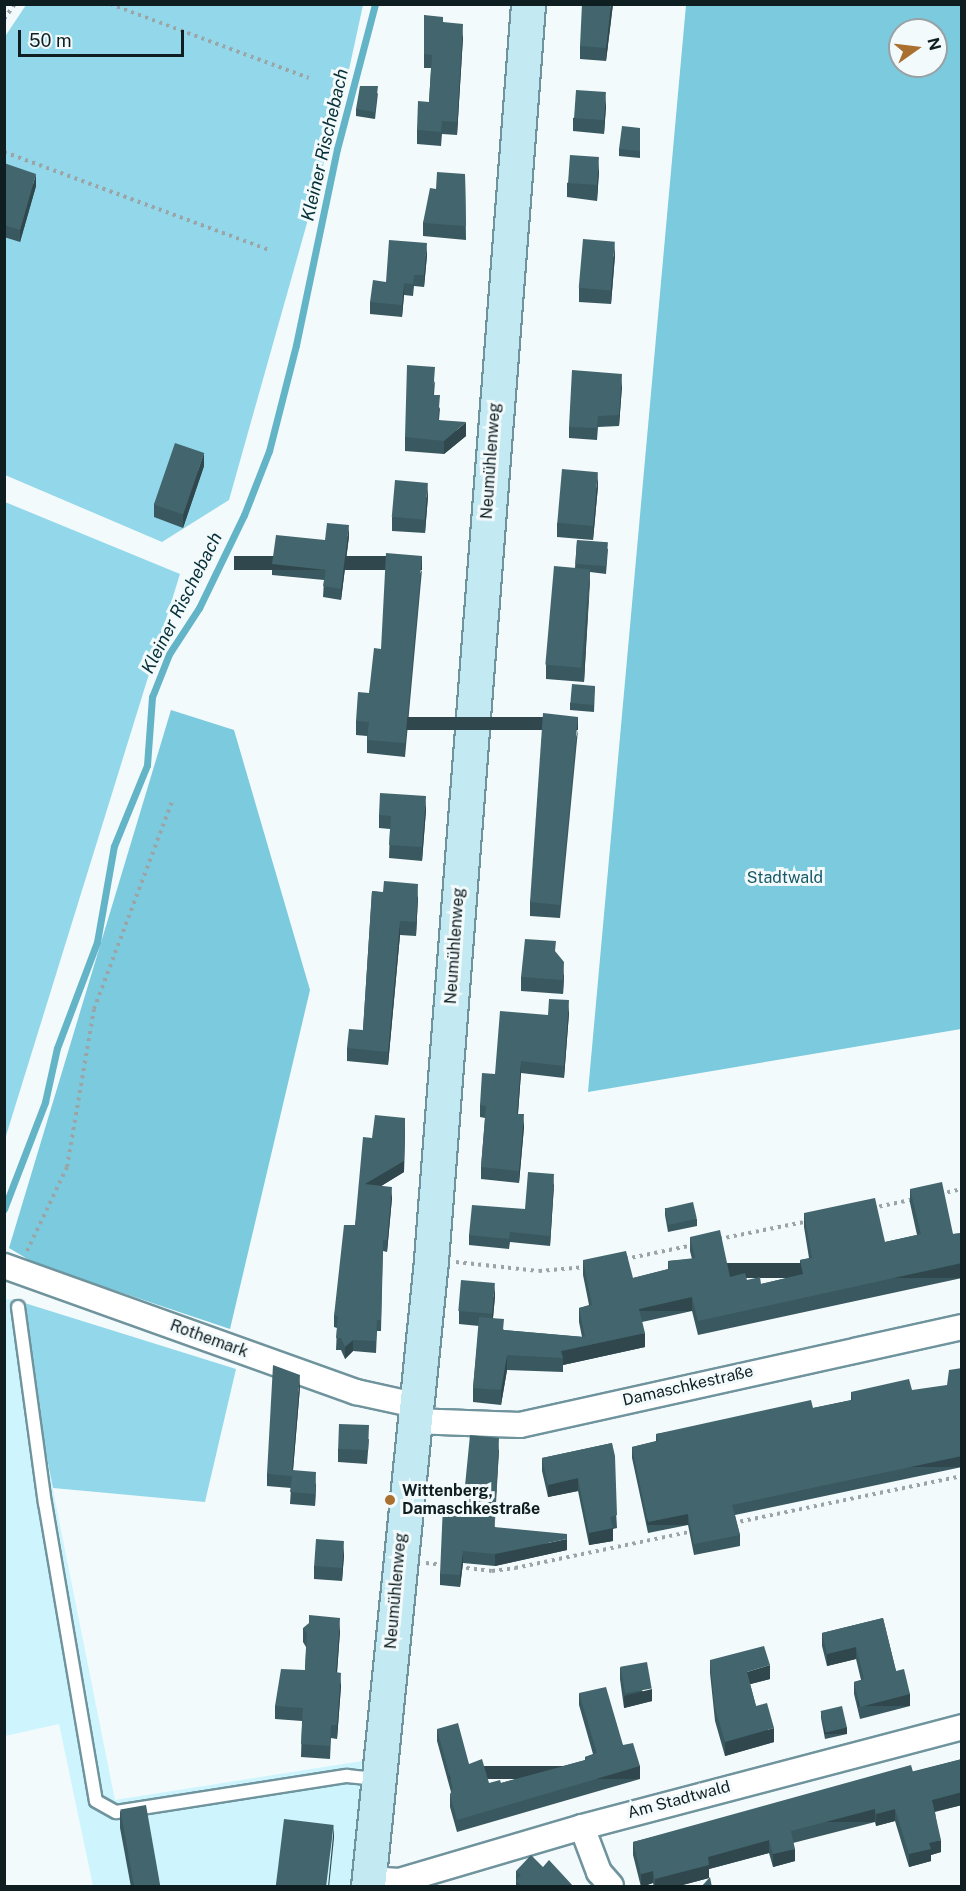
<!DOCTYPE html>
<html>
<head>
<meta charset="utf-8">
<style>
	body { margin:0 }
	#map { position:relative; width:966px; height:1891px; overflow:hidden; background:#f3fafc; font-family:"Public Sans",sans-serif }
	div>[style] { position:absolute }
	.built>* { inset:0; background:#cef5fe }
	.green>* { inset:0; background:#93d8ea }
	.forest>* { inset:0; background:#7bcade }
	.stream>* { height:7px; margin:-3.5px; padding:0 3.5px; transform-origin:3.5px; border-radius:3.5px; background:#64b4c7 }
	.path>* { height:4px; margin-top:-2px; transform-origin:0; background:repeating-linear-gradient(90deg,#9ba5a7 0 3px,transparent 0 7.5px) }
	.roads { filter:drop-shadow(2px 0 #70949d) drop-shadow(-2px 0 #70949d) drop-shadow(0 2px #70949d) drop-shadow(0 -2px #70949d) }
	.lane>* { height:12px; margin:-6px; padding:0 6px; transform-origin:6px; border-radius:6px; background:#fff }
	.street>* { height:24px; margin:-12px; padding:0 12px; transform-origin:12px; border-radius:12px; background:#fff }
	.secondary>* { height:33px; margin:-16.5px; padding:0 16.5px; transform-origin:16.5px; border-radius:16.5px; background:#c3e9f2 }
	.wall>* { inset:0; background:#3a585f }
	.shaded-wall>* { inset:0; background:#2f474d; transform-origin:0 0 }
	.building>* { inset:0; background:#43666e; transform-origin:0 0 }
	.dots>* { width:16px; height:16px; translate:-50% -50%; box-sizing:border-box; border:3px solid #f3fafc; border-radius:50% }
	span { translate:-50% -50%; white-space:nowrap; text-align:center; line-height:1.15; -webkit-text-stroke:6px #f3fafc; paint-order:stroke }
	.street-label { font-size:16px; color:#0f1e21 }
	.park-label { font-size:16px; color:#155866 }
	.poi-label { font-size:16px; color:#0f1e21; font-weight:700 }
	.left { translate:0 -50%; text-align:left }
	.water-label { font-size:18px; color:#062f37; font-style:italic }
	.frame { position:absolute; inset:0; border:6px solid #0f1e21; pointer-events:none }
	.north { position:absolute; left:888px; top:18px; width:60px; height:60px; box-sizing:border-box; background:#f3fafc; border:2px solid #98a2a4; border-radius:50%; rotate:76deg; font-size:16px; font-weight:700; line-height:24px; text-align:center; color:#0f1e21 }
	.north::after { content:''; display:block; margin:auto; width:21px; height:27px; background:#aa7030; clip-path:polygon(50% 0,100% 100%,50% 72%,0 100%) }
	.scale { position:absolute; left:18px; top:30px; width:166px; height:27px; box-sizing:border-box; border:3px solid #0f1e21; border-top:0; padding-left:8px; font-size:18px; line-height:21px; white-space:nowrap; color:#0f1e21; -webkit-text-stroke:4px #f3fafc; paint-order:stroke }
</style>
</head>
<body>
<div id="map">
	<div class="built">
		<div style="clip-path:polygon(5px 1299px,15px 1300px,115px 1800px,362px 1761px,352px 1886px,93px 1886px,59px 1724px,5px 1736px)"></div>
	</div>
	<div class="green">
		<div style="clip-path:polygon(26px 5px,363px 5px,345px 88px,229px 500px,162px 542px,5px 475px,4px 38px)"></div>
		<div style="clip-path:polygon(5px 502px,180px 574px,5px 1139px)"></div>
		<div style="clip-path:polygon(15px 1300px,236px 1369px,205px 1502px,53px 1488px)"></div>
	</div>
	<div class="forest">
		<div style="clip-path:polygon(evenodd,686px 5px,961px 5px,961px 1029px,588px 1092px,686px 5px,900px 30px,936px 30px,936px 66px,900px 66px,900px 30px)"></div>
		<div style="clip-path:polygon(171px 710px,234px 730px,310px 990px,230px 1329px,36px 1264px,9px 1248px)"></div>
	</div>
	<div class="stream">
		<div style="left:4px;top:1209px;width:115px;rotate:-69deg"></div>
		<div style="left:45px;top:1102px;width:55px;rotate:-77.5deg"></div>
		<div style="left:57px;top:1048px;width:113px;rotate:-69.3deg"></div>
		<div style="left:97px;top:942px;width:97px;rotate:-80deg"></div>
		<div style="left:114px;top:846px;width:87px;rotate:-67.8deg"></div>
		<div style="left:147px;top:765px;width:68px;rotate:-85.8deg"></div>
		<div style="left:152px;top:697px;width:46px;rotate:-68.4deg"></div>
		<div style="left:169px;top:654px;width:55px;rotate:-56.9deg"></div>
		<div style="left:199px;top:608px;width:103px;rotate:-64.2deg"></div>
		<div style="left:244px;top:515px;width:69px;rotate:-68.7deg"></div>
		<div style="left:269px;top:451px;width:109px;rotate:-75.7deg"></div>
		<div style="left:296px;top:345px;width:200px;rotate:-78.2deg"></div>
		<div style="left:337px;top:149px;width:150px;rotate:-75.3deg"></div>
	</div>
	<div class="path">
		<div style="left:110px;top:4px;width:212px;rotate:20.4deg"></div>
		<div style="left:4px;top:19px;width:19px;rotate:-54deg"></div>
		<div style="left:4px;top:152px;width:283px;rotate:20.3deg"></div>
		<div style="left:940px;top:1194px;width:23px;rotate:-13deg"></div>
		<div style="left:872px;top:1208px;width:44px;rotate:-11.8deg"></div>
		<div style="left:719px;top:1239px;width:92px;rotate:-11.3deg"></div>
		<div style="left:27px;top:1251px;width:93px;rotate:-64.5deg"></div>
		<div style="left:67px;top:1167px;width:160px;rotate:-80.3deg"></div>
		<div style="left:94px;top:1009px;width:221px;rotate:-69.4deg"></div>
		<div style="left:625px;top:1259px;width:70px;rotate:-11.5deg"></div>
		<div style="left:456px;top:1262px;width:83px;rotate:6.2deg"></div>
		<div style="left:539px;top:1271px;width:47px;rotate:-4.9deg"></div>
		<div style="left:733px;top:1523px;width:234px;rotate:-11.6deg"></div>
		<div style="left:426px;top:1563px;width:19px;rotate:6deg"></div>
		<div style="left:459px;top:1567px;width:33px;rotate:7deg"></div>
		<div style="left:492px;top:1571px;width:23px;rotate:-7deg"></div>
		<div style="left:515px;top:1568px;width:182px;rotate:-11.7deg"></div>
	</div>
	<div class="roads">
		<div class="lane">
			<div style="left:18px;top:1307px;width:198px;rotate:82.2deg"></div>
			<div style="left:45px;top:1503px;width:302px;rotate:80.3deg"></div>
			<div style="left:96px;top:1801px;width:23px;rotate:29deg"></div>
			<div style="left:116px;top:1812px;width:234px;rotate:-8.9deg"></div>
			<div style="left:347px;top:1776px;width:30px;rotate:6deg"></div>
		</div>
		<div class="street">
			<div style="left:4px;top:1266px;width:374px;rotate:19.7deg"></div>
			<div style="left:356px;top:1392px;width:60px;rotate:12.4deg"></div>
			<div style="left:413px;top:1421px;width:107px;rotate:2.1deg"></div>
			<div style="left:520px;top:1425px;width:453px;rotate:-12.5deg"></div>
			<div style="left:582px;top:1827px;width:48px;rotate:69.3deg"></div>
			<div style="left:599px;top:1872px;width:18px;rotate:49deg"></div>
			<div style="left:369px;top:1879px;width:30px;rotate:4deg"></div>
			<div style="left:399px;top:1881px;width:191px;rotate:-16.4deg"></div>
			<div style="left:582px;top:1827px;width:393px;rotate:-14.7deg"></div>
		</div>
		<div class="secondary">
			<div style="left:368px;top:1886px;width:629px;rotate:-84.25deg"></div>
			<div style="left:431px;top:1260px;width:1260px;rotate:-85.58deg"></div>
		</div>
	</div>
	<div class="wall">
		<div style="clip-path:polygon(613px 4px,606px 61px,580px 59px,580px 46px)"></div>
		<div style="clip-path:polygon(424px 15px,443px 22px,463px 37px,457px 135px,442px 134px,441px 146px,417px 144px,417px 130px,429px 102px,431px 68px,424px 68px)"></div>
		<div style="clip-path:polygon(378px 93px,375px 119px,356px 116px,356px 109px)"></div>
		<div style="clip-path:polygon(606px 106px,604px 134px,573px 131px,573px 118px)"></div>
		<div style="clip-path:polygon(640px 128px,640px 158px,619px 156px,619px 149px)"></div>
		<div style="clip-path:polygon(4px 163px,36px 186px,20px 242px,4px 237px)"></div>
		<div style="clip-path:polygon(599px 171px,597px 201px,567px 197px,567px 183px)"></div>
		<div style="clip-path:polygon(465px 174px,466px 240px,423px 236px,423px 223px,436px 189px)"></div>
		<div style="clip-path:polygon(427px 255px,424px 287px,414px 286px,413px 296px,404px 295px,402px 317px,370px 314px,370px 302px,386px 282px)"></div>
		<div style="clip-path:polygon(615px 255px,611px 304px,579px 302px,579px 288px)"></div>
		<div style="clip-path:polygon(435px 381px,434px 395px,440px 409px,439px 420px,466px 436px,444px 454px,405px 451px,405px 437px)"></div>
		<div style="clip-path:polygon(622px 386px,619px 426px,598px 427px,597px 440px,569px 438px,569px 427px)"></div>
		<div style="clip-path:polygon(204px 466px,183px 528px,154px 517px,154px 504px)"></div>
		<div style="clip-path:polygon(598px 486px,593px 540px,557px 537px,557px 523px)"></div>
		<div style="clip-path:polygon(428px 496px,425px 533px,392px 531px,392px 517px)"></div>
		<div style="clip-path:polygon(349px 536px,341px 600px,323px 597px,324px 580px,272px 575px,272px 564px,325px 540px)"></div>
		<div style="clip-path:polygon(577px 540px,608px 549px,606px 574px,590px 572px,584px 682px,546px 679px,546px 665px,575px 568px)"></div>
		<div style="clip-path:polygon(422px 570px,405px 757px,367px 753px,367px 736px,356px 735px,356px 721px,369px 693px,381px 649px)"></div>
		<div style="clip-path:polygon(595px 686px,594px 712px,570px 710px,570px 703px)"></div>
		<div style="clip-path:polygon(578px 730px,560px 918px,530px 916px,530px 902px)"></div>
		<div style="clip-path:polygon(426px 810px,422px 861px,389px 858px,390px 829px,379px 828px,379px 815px)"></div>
		<div style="clip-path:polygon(372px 891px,418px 897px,416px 936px,400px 935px,388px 1065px,347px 1061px,347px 1048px,363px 1030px)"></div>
		<div style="clip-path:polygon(564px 975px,563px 994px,521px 991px,521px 977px)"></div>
		<div style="clip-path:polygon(569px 1013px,564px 1078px,521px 1073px,518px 1114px,524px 1127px,519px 1183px,481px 1179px,481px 1167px,485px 1118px,480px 1117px,480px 1105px,495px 1074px,548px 1015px)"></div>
		<div style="clip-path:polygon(405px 1129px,404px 1172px,381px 1186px,392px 1198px,387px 1252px,383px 1251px,381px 1331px,377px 1331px,376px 1353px,353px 1351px,345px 1359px,341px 1350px,336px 1350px,337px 1328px,334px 1327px,334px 1316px,355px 1225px,372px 1138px)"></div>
		<div style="clip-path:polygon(554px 1184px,550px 1246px,510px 1242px,509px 1249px,469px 1245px,469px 1235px,525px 1209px)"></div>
		<div style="clip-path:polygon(910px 1189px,953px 1234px,962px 1233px,962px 1278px,698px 1335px,692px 1311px,642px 1322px,645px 1347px,563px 1365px,563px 1372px,507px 1370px,501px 1405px,473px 1402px,473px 1388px,479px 1326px,459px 1324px,459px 1311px,495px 1296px,493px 1318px,504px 1330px,582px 1337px,579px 1322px,579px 1308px,589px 1305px,583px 1275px,583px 1260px,633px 1278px,668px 1269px,668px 1261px,692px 1259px,690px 1251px,690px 1237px,730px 1277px,761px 1284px,800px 1275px,800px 1260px,809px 1258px,804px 1227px,804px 1213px,885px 1242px,917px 1235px,910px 1203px)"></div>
		<div style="clip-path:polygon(665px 1208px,697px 1219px,697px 1226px,668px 1232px,665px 1215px)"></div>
		<div style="clip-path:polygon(300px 1387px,293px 1470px,316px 1484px,315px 1506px,290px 1504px,291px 1488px,267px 1486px,267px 1474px)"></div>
		<div style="clip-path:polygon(912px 1390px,962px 1467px,735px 1515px,740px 1535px,740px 1546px,694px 1555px,688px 1525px,648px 1533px,632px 1458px,632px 1447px,656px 1441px,656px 1434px,813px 1408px,851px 1400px,851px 1392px)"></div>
		<div style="clip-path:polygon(369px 1439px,367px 1464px,338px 1462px,338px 1449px)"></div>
		<div style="clip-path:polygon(612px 1443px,617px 1528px,613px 1529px,613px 1541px,589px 1545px,578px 1491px,548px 1497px,542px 1471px,542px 1458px)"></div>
		<div style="clip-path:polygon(499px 1449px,494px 1527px,567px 1550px,495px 1566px,463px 1563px,460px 1587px,440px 1585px,440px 1574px,463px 1506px)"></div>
		<div style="clip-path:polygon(344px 1555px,342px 1581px,314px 1579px,314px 1566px)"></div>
		<div style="clip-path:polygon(883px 1618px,896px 1671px,910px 1706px,860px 1719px,854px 1694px,854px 1682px,861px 1680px,856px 1659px,827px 1666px,822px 1646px,822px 1633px)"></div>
		<div style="clip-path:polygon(303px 1628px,340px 1631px,337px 1673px,341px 1686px,337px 1739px,331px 1738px,330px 1759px,301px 1757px,302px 1721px,275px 1719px,275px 1706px,305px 1670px,306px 1647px,303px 1642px)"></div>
		<div style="clip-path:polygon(710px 1660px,770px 1679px,750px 1684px,756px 1706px,774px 1742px,725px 1756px,715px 1721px,710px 1673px)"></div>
		<div style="clip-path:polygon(620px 1667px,652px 1701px,624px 1708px,620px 1679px)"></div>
		<div style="clip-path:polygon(579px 1693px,623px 1745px,640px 1779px,457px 1832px,450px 1807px,450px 1795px,451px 1792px,437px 1741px,437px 1729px,469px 1764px,489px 1783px,501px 1783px,585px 1760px,585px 1757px,593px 1754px,579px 1705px)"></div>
		<div style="clip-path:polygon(821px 1711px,847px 1734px,825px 1739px,821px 1718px)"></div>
		<div style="clip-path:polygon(962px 1759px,962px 1805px,935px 1812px,941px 1852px,931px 1855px,931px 1861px,909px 1867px,895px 1821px,876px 1826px,875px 1822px,793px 1843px,795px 1861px,773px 1867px,769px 1853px,709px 1869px,709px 1878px,675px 1887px,654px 1887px,653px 1883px,641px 1887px,633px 1855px,633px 1842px)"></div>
		<div style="clip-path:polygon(120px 1810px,160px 1887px,131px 1887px,120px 1828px)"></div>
		<div style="clip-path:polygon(543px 1867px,574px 1887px,516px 1887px,516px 1871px)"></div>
	</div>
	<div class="shaded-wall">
		<div style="clip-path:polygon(611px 4px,613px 4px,606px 61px,606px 48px)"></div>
		<div style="clip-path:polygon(463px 24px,463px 37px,457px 135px,457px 122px)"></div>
		<div style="clip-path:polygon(606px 92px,606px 106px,604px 134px,604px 120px)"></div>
		<div style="clip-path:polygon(599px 157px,599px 171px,597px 201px,597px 187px)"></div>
		<div style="clip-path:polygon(36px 174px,36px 186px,20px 242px,20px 230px)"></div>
		<div style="clip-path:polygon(615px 242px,615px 255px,611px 304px,611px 291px)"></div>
		<div style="clip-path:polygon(427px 243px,427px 255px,424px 287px,424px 275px)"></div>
		<div style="clip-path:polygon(404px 283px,404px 295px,402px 317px,402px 305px)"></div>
		<div style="clip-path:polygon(622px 374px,622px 386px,619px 426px,619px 415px)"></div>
		<div style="clip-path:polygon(466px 422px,466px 436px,444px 454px,444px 441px)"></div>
		<div style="clip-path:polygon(204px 453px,204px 466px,183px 528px,183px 514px)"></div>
		<div style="clip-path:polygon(598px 472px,598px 486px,593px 540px,593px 526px)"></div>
		<div style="clip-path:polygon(428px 483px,428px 496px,425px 533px,425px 520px)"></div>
		<div style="clip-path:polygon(349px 525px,349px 536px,341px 600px,341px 589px)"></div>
		<div style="left:422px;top:556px;width:14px;height:188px;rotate:90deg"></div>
		<div style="clip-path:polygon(590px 569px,590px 582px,584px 682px,584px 668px)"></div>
		<div style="left:578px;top:717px;width:13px;height:189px;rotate:90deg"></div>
		<div style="clip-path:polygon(426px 796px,426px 810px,422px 861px,422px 847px)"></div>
		<div style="clip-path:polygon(418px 884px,418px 897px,416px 936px,416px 922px)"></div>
		<div style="clip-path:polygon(400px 921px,400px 935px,388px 1065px,388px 1052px)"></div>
		<div style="clip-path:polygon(564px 962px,564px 975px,563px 994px,563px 980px)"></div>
		<div style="clip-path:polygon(569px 1000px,569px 1013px,564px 1078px,564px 1066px)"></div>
		<div style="clip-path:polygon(521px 1061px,521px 1073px,517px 1126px,517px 1114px)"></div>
		<div style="clip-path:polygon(524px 1114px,524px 1127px,519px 1183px,519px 1171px)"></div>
		<div style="clip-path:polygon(405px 1118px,404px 1172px,365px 1196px,365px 1184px)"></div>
		<div style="clip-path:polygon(554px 1174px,554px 1184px,550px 1246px,550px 1236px)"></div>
		<div style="clip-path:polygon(392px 1187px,392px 1198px,387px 1252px,387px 1240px)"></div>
		<div style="left:962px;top:1263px;width:15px;height:270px;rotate:90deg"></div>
		<div style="clip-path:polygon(495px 1283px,495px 1296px,492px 1328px,492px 1314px)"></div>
		<div style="left:692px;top:1297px;width:14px;height:54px;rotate:90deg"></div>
		<div style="clip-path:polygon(645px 1333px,645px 1347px,563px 1365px,563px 1358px,561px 1351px)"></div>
		<div style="clip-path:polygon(353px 1340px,353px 1351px,345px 1359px,345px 1347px)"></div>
		<div style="clip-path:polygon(507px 1355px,507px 1370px,501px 1405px,501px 1390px)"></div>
		<div style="clip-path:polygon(300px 1375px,300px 1387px,292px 1482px,292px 1470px)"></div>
		<div style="clip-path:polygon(499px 1438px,499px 1449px,494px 1539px,494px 1527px)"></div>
		<div style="left:962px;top:1456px;width:11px;height:235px;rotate:90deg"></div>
		<div style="clip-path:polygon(316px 1472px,316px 1484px,315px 1506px,315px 1494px)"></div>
		<div style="clip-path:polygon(578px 1478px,578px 1491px,548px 1497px,548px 1485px)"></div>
		<div style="left:688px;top:1514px;width:11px;height:41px;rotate:90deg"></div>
		<div style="clip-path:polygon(613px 1528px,613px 1541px,589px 1545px,589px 1533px)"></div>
		<div style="clip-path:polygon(567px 1539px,567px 1550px,495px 1566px,495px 1554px)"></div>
		<div style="clip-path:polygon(344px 1541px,344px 1555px,342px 1581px,342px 1568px)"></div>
		<div style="clip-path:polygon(463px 1551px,463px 1563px,460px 1587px,460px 1575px)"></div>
		<div style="clip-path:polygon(340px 1618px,340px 1631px,336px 1686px,336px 1672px)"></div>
		<div style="clip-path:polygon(856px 1647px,856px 1659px,827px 1666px,827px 1654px)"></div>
		<div style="clip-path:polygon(770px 1665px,770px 1679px,747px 1685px,747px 1672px)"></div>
		<div style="clip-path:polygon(341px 1673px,341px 1686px,337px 1739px,337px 1725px)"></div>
		<div style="clip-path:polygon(652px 1689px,652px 1701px,624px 1708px,624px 1696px)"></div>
		<div style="left:910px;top:1694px;width:12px;height:52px;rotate:90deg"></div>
		<div style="left:847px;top:1727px;width:7px;height:23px;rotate:90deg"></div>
		<div style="clip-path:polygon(774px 1728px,774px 1742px,725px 1756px,725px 1742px)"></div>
		<div style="left:640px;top:1766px;width:13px;height:191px;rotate:90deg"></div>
		<div style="clip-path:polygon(962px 1792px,962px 1805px,932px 1812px,932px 1800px)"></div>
		<div style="left:875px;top:1809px;width:13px;height:87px;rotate:90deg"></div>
		<div style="clip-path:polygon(895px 1809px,895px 1821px,876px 1826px,876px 1814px)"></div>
		<div style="clip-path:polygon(334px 1825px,334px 1838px,329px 1887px,328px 1887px)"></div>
		<div style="clip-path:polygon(769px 1840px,769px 1853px,709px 1869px,709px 1878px,675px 1887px,655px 1887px,655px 1879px,708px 1857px)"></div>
		<div style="clip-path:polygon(941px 1840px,941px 1852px,931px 1855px,931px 1861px,909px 1867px,909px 1854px,929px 1843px)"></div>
		<div style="clip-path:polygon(795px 1849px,795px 1861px,773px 1867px,773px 1854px)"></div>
		<div style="clip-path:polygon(653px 1871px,653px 1883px,641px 1887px,641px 1874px)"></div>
	</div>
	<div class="building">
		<div style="clip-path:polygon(582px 4px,611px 4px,606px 48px,580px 46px)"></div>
		<div style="clip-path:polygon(424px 15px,443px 17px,443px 22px,463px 24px,457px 122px,442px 121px,441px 132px,417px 130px,418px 101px,429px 102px,432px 55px,424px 54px)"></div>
		<div style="clip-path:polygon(360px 86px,378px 86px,375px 112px,356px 109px)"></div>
		<div style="left:576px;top:90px;width:30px;height:28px;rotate:4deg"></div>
		<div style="clip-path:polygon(622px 126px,640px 128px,640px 151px,619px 149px)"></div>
		<div style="left:570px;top:155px;width:29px;height:28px;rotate:4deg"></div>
		<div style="clip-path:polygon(4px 163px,36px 174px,20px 230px,4px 225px)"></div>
		<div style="clip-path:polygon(437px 172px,465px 174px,466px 226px,423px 223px,430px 188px,436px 189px)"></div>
		<div style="left:583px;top:239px;width:32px;height:49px;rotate:5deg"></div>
		<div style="clip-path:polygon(389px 240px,427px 243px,424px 275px,414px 275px,413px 284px,404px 283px,402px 305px,370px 302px,373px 280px,386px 282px)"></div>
		<div style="clip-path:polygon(407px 365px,435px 367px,433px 395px,440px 395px,438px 420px,466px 422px,444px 441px,405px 437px)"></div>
		<div style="clip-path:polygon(572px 370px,622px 374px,619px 415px,598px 416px,597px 428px,569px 427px)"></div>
		<div style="left:175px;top:443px;width:31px;height:65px;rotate:19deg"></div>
		<div style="left:562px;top:469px;width:36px;height:54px;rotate:5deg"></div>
		<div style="left:395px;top:480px;width:33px;height:37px;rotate:5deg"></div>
		<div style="clip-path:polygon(327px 523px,349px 525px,341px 589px,323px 586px,326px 570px,272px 564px,276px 535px,325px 540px)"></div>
		<div style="left:577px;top:540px;width:31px;height:24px;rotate:4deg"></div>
		<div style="clip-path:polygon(386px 553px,422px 556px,405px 743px,367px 740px,369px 722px,356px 721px,358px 692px,369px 693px,374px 648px,381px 649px)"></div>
		<div style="left:554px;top:566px;width:36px;height:99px;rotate:5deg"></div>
		<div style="left:572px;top:684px;width:23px;height:19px;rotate:5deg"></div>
		<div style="clip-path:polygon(543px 713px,578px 717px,560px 905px,530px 902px)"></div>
		<div style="clip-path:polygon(380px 793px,426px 796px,422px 847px,389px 845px,391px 816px,379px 815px)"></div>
		<div style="clip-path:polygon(384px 881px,418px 884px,416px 922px,400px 921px,388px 1052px,347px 1048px,349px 1029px,363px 1030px,372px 891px,383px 892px)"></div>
		<div style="clip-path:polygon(525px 939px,556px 941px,555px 951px,564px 962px,563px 980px,521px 977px)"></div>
		<div style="clip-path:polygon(549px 999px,569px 1000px,564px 1066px,521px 1061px,517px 1114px,524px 1114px,519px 1171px,481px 1167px,486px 1106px,480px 1105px,482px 1073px,495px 1074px,500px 1011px,548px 1015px)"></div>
		<div style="clip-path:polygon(375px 1115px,405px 1118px,404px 1161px,365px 1184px,392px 1187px,387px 1240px,383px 1240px,381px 1320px,377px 1320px,376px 1341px,353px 1340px,345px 1347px,341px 1338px,336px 1338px,338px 1316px,334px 1316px,344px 1225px,355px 1225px,363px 1137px,372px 1138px)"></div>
		<div style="clip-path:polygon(528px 1172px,554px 1174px,550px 1236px,510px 1232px,509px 1239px,469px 1235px,472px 1205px,525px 1209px)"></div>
		<div style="clip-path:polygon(942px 1182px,953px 1234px,962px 1233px,962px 1263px,698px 1321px,692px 1297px,639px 1309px,645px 1333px,561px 1351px,563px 1358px,507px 1355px,501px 1390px,473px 1388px,479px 1317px,504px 1319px,503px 1330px,585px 1337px,579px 1308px,592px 1305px,583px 1260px,626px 1251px,633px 1278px,669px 1269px,668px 1261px,695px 1258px,690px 1237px,720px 1230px,730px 1277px,745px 1273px,747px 1280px,760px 1277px,761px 1284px,803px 1274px,800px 1260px,812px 1258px,804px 1213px,875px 1198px,885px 1242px,921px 1234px,910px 1189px)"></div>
		<div style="left:693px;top:1202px;width:17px;height:29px;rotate:77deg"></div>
		<div style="left:461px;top:1280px;width:34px;height:31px;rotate:5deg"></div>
		<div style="clip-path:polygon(273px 1365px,300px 1375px,292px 1470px,316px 1472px,315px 1494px,290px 1492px,292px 1476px,267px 1474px)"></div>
		<div style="clip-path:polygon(962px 1368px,962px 1456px,732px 1505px,740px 1535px,694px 1544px,688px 1514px,648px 1522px,632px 1447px,658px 1441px,656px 1434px,811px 1400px,813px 1408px,853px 1400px,851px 1392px,909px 1379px,912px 1390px,947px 1385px,949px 1370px)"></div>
		<div style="left:339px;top:1424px;width:30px;height:25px;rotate:2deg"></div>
		<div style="clip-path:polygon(470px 1435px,499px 1438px,494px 1527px,567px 1534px,567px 1539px,495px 1554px,463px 1551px,460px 1575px,440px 1574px,443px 1505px,463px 1506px)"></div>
		<div style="clip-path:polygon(612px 1443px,615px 1456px,617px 1515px,610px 1517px,613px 1528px,589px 1533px,578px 1478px,548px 1485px,542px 1458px)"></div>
		<div style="left:316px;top:1539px;width:28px;height:27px;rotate:4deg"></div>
		<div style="clip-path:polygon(309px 1615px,340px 1618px,336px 1672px,341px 1673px,337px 1725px,331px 1725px,330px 1746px,301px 1744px,303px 1708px,275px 1706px,281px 1669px,305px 1670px,307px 1634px,303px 1628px,309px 1623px)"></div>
		<div style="clip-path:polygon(883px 1618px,896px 1671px,904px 1669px,910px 1694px,860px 1707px,854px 1682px,864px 1679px,856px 1647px,827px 1654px,822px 1633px)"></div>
		<div style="clip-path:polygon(764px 1646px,770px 1665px,747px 1672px,756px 1706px,767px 1703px,774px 1728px,725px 1742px,715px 1708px,710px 1660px)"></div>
		<div style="left:647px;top:1662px;width:27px;height:27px;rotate:80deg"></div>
		<div style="clip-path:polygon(606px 1687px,623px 1745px,633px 1743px,640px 1766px,457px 1820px,450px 1795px,453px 1788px,437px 1729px,458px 1723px,469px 1764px,482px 1759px,489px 1783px,500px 1780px,501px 1783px,586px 1760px,585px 1757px,597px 1753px,579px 1693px)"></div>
		<div style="left:842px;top:1706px;width:22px;height:22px;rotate:77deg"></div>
		<div style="clip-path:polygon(962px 1759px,962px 1792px,932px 1800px,941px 1840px,929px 1843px,931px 1849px,909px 1854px,895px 1809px,876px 1814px,875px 1809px,791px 1831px,795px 1849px,773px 1854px,769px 1840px,708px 1857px,709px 1865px,655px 1879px,653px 1871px,641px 1874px,633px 1842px,911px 1765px,913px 1772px)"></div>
		<div style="left:146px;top:1805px;width:83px;height:26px;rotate:80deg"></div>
		<div style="left:284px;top:1819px;width:50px;height:68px;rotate:7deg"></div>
		<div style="clip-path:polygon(531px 1855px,543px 1867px,549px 1860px,574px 1887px,522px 1887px,516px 1881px,521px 1875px,516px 1871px)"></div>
		<div style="clip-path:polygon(710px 1877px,712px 1887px,701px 1887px)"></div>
	</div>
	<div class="dots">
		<div style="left:390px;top:1500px;background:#aa7030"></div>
	</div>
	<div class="street-label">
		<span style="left:491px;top:461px;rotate:-86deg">Neumühlenweg</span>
		<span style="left:455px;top:946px;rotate:-86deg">Neumühlenweg</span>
		<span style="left:209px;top:1339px;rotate:20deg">Rothemark</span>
		<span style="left:688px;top:1386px;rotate:-13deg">Damaschkestraße</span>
		<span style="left:396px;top:1591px;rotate:-85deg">Neumühlenweg</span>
		<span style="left:679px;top:1800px;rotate:-15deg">Am Stadtwald</span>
	</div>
	<div class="park-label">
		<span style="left:785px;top:878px">Stadtwald</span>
	</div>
	<div class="poi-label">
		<span class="left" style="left:402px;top:1500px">Wittenberg,<br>Damaschkestraße</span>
	</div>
	<div class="water-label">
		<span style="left:325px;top:145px;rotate:-77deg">Kleiner Rischebach</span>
		<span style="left:182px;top:603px;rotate:-63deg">Kleiner Rischebach</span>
	</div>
	<div class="frame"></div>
	<div class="north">N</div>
	<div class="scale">50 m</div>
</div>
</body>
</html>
